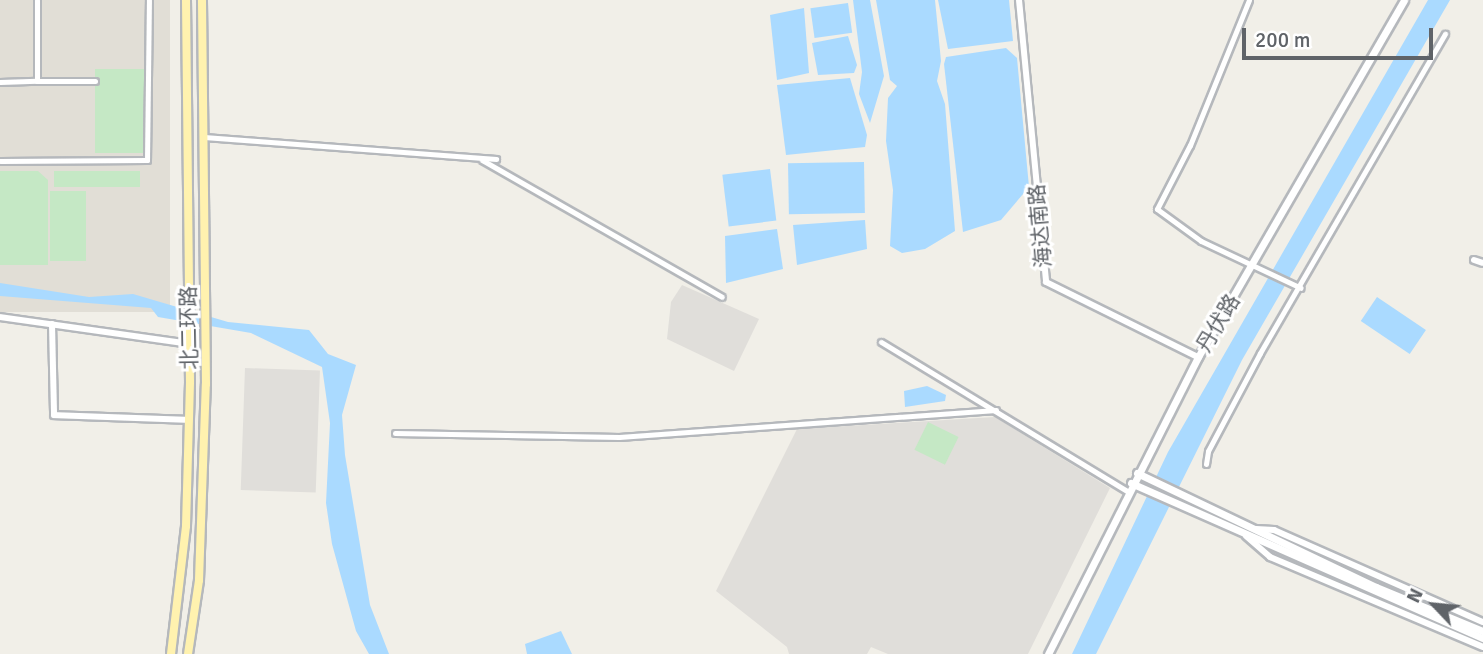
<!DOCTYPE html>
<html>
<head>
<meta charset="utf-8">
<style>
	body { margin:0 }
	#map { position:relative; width:1483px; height:654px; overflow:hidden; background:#f1efe8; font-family:Signika,"Noto Sans SC",sans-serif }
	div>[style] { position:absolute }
	.industrial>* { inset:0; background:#e0deda; transform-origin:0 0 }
	.education>* { inset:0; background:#e1ded6; transform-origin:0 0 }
	.green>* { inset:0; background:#c5e8c5; transform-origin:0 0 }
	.water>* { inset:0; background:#aadaff; transform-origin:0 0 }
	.roads { filter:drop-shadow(2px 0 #b5b8bc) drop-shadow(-2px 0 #b5b8bc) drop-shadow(0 2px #b5b8bc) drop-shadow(0 -2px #b5b8bc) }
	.minor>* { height:5px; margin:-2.5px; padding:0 2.5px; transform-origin:2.5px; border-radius:2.5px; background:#fff }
	.tertiary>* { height:6px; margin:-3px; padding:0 3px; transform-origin:3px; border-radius:3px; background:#fff }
	.secondary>* { height:7px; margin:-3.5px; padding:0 3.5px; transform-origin:3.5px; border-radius:3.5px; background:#fff }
	.primary>* { height:8px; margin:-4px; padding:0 4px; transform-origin:4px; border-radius:4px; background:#fff2af }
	span { translate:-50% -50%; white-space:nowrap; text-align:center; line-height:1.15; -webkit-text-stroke:6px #fff; paint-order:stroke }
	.street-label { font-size:21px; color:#5f6368 }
	.north { position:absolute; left:1399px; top:570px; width:70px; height:70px; -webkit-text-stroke:5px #fff; paint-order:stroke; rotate:296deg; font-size:19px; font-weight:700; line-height:28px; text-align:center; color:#5f6368 }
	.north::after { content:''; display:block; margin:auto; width:24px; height:32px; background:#5f6368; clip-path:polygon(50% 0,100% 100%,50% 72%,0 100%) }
	.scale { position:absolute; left:1242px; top:28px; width:191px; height:32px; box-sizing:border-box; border:4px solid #5f6368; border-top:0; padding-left:9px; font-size:21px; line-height:24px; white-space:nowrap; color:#5f6368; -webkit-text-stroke:5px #fff; paint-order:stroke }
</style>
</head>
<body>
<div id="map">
	<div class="industrial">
		<div style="clip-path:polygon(682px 285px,759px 319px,734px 371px,667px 339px,671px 302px)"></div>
		<div style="left:245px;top:368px;width:75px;height:122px;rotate:2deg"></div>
		<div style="clip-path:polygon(995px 417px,1110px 488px,1028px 654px,888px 654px,871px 647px,867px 654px,789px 654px,787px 647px,716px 591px,797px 429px)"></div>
	</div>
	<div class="education">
		<div style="left:0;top:0;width:170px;height:312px"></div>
	</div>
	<div class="green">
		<div style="left:95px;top:69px;width:49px;height:84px"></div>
		<div style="clip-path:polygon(0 171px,38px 171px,48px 180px,48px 265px,0 265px)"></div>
		<div style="left:140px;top:171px;width:16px;height:86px;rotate:90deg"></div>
		<div style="left:50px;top:191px;width:36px;height:70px"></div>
		<div style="left:928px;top:422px;width:34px;height:31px;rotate:26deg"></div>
	</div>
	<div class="water">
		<div style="clip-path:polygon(853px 0,870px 0,884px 76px,870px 123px,859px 94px,862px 72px)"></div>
		<div style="clip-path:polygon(876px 0,935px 0,941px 61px,937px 81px,945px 104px,955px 231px,925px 249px,902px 253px,890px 246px,893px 190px,886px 141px,888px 98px,897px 86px,890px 80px)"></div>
		<div style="clip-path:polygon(938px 0,1009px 0,1013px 41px,948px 49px)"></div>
		<div style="clip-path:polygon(1428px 0,1450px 0,1242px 360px,1096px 654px,1072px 654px,1168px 452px)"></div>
		<div style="left:848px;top:3px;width:30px;height:38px;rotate:82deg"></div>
		<div style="clip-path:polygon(804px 8px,809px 73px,777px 80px,770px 15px)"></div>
		<div style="clip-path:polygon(848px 36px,857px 65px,854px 73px,818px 75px,812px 43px)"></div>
		<div style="clip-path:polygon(1006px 48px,1017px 58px,1029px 187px,1001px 220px,963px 232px,944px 64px,946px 57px)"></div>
		<div style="clip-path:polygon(850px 78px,867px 135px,865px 147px,786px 155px,777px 85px)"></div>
		<div style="left:864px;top:162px;width:51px;height:76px;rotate:89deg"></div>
		<div style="left:770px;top:169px;width:52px;height:48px;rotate:83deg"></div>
		<div style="clip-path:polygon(865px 220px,867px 249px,797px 265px,793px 225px)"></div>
		<div style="clip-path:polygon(777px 229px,783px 269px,726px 283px,725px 236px)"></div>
		<div style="clip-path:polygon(0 283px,89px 297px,133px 294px,228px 322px,309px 330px,328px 354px,356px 365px,342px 415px,345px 455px,370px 605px,389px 654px,369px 654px,356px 631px,332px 544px,326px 503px,330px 423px,322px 367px,251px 333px,158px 317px,151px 308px,0 296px)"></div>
		<div style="left:1377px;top:297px;width:59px;height:29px;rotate:34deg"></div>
		<div style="clip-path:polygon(927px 386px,946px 395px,945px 401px,905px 407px,904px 391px)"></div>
		<div style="clip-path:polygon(561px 631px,572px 654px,527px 654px,525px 644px)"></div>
	</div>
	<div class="roads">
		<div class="minor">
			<div style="left:37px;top:0;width:81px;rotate:90deg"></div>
			<div style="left:37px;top:81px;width:58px"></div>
			<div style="left:1249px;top:0;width:157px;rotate:112.1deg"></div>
			<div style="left:1190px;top:145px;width:72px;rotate:117.3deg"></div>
			<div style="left:1157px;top:209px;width:54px;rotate:36deg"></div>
			<div style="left:1201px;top:241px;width:110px;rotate:25.2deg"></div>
			<div style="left:0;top:82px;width:37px;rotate:-2deg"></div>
			<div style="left:204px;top:137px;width:293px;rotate:4.3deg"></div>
			<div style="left:482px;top:160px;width:276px;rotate:29.7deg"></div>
			<div style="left:0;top:161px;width:147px;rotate:-0.4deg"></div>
			<div style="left:147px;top:160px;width:160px;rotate:-89.3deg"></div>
			<div style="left:881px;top:342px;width:288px;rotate:31.2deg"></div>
			<div style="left:395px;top:433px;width:224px;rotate:1deg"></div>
			<div style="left:619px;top:437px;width:378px;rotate:-4.1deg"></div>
			<div style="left:1206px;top:464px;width:13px;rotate:-81deg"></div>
			<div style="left:1208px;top:451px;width:111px;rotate:-62deg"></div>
			<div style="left:1260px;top:353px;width:369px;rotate:-59.9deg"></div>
		</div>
		<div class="tertiary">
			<div style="left:1019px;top:0;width:283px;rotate:84.5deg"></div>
			<div style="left:1046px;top:282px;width:169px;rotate:26.3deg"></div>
			<div style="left:1474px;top:260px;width:9px;rotate:18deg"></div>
			<div style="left:0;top:317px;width:191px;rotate:8.1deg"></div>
			<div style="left:52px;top:324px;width:91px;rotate:88.7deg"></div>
			<div style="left:54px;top:415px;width:135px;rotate:2.1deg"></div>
			<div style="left:1256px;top:529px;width:18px;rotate:3deg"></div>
			<div style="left:1274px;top:530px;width:228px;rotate:23.8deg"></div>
			<div style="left:1246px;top:536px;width:32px;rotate:41deg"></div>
			<div style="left:1270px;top:557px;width:231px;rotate:22.9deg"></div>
		</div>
		<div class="secondary">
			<div style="left:1137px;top:473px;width:265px;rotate:25.5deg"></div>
			<div style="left:1376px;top:587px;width:116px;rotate:22.4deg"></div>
			<div style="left:1131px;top:483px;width:385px;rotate:23.8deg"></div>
			<div style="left:1048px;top:654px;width:333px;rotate:-63.2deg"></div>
			<div style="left:1198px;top:357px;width:412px;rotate:-60deg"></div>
		</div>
		<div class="primary">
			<div style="left:171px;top:654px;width:129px;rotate:-83.3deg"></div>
			<div style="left:186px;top:526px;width:144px;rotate:-88.4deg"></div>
			<div style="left:190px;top:382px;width:382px;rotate:-90.6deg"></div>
			<div style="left:188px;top:654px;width:75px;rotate:-81.5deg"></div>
			<div style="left:199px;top:580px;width:196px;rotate:-88deg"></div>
			<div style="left:206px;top:384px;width:384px;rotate:-90.6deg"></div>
		</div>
	</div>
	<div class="street-label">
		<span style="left:1040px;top:226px;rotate:-95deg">海达南路</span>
		<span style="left:1218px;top:323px;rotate:-59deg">丹伏路</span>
		<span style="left:189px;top:328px;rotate:-91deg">北二环路</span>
	</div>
	<div class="north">N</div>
	<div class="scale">200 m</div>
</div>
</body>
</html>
